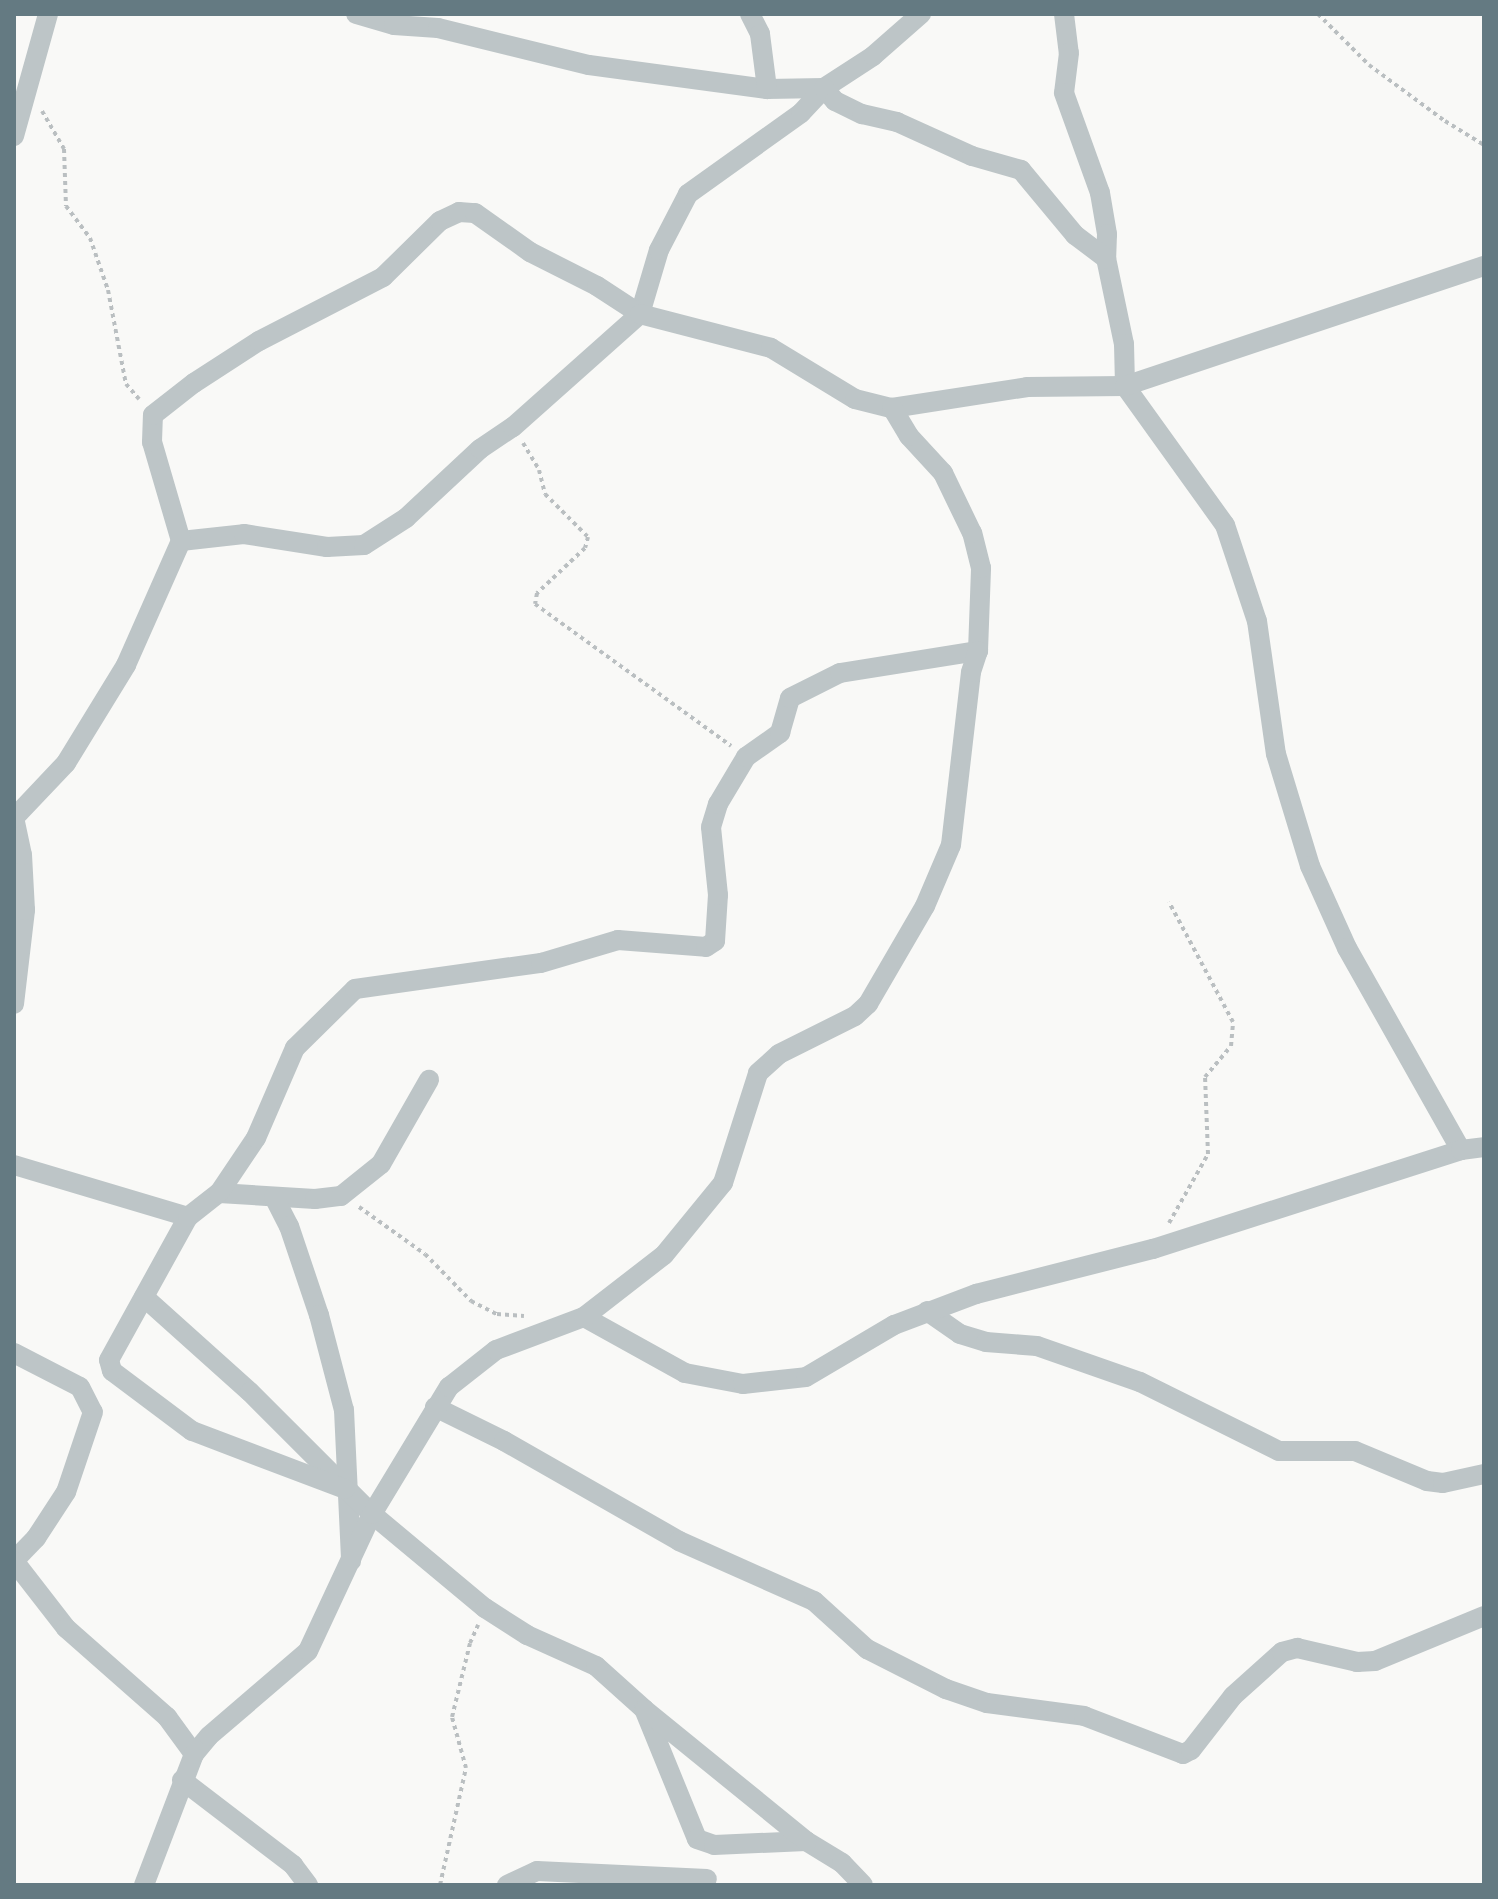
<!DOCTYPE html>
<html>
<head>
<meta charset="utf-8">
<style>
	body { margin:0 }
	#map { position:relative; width:1498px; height:1899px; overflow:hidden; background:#f9f9f7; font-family:Commissioner,sans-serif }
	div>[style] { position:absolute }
	.path>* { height:4px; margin-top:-2px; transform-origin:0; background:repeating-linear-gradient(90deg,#babfc1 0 4px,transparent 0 8px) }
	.street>* { height:20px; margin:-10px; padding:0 10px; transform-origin:10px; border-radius:10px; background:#bdc5c7 }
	span { translate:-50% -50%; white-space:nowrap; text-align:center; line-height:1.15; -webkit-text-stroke:8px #fff; paint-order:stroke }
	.frame { position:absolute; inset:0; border:16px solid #647a82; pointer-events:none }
</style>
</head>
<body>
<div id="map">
	<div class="path">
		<div style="left:1318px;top:14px;width:72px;rotate:45deg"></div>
		<div style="left:1369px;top:65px;width:94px;rotate:36.4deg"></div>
		<div style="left:1445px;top:121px;width:46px;rotate:31.6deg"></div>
		<div style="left:42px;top:111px;width:44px;rotate:59.9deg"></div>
		<div style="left:64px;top:149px;width:57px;rotate:88deg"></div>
		<div style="left:66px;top:206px;width:40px;rotate:53deg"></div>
		<div style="left:90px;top:238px;width:55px;rotate:70.9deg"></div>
		<div style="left:108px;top:290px;width:96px;rotate:79.2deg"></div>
		<div style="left:126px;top:384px;width:20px;rotate:49deg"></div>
		<div style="left:523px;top:443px;width:31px;rotate:59deg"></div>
		<div style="left:539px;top:470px;width:25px;rotate:76deg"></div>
		<div style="left:545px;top:494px;width:61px;rotate:45deg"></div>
		<div style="left:588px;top:537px;width:11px;rotate:105deg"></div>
		<div style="left:585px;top:548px;width:66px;rotate:136.8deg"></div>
		<div style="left:537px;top:593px;width:11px;rotate:100deg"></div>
		<div style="left:535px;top:604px;width:242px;rotate:35.9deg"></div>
		<div style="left:359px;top:1207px;width:81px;rotate:35.5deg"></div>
		<div style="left:425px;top:1254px;width:66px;rotate:45.6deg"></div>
		<div style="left:471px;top:1301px;width:29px;rotate:27deg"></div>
		<div style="left:497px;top:1314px;width:27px;rotate:4deg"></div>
		<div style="left:1169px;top:1223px;width:79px;rotate:-60.5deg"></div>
		<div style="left:1208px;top:1154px;width:77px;rotate:-92.2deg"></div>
		<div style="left:1205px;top:1077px;width:40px;rotate:-50deg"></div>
		<div style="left:1231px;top:1046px;width:24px;rotate:-85deg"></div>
		<div style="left:1233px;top:1022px;width:136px;rotate:-118.1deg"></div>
		<div style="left:440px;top:1885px;width:120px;rotate:-77.5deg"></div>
		<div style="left:466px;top:1768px;width:53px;rotate:-105.4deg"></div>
		<div style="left:452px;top:1717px;width:76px;rotate:-76.3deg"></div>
		<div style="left:470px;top:1643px;width:20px;rotate:-66deg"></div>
	</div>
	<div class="street">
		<div style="left:356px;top:14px;width:40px;rotate:16deg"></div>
		<div style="left:394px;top:25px;width:44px;rotate:3.9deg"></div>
		<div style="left:438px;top:28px;width:155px;rotate:13.8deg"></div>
		<div style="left:589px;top:65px;width:180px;rotate:7.7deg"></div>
		<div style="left:767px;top:89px;width:57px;rotate:-1deg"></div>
		<div style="left:824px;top:88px;width:59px;rotate:-33.1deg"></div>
		<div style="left:873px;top:56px;width:64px;rotate:-41.2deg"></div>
		<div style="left:750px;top:14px;width:22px;rotate:63deg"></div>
		<div style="left:760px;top:34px;width:55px;rotate:82.7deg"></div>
		<div style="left:1064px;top:14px;width:39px;rotate:83deg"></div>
		<div style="left:1069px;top:53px;width:40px;rotate:97.1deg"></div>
		<div style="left:1064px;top:93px;width:106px;rotate:70.2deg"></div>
		<div style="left:1100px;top:193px;width:42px;rotate:80.3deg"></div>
		<div style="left:1107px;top:234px;width:24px;rotate:92deg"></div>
		<div style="left:1106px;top:258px;width:88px;rotate:78.2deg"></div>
		<div style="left:1124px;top:344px;width:42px;rotate:88.6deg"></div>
		<div style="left:1125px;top:386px;width:171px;rotate:54.3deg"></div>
		<div style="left:1225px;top:525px;width:101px;rotate:71.6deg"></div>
		<div style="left:1257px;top:621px;width:134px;rotate:81.9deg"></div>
		<div style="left:1276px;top:754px;width:117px;rotate:73.1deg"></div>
		<div style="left:1310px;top:866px;width:90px;rotate:65.7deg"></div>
		<div style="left:1347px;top:948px;width:232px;rotate:60.6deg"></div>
		<div style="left:14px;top:136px;width:127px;rotate:-74.4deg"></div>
		<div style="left:181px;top:541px;width:63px;rotate:-6.3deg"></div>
		<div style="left:244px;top:534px;width:84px;rotate:8.9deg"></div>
		<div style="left:327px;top:547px;width:37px;rotate:-3deg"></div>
		<div style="left:364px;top:545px;width:50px;rotate:-32.7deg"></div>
		<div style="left:406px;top:518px;width:101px;rotate:-43deg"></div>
		<div style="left:480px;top:449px;width:40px;rotate:-34deg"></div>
		<div style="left:513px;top:427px;width:170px;rotate:-41.7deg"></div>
		<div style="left:640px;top:314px;width:67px;rotate:-73.5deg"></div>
		<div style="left:659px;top:250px;width:63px;rotate:-62.6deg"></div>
		<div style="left:688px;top:194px;width:139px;rotate:-35.6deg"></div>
		<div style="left:801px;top:113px;width:34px;rotate:-47deg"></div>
		<div style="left:824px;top:88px;width:17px;rotate:50deg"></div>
		<div style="left:835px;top:101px;width:30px;rotate:26deg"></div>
		<div style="left:862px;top:114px;width:36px;rotate:13deg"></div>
		<div style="left:897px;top:122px;width:82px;rotate:24.4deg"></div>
		<div style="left:972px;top:156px;width:51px;rotate:15.9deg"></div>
		<div style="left:1021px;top:170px;width:85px;rotate:50.3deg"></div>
		<div style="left:1075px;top:235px;width:39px;rotate:37deg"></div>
		<div style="left:14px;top:1004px;width:95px;rotate:-83.3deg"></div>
		<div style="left:25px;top:910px;width:55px;rotate:-93.1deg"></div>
		<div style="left:22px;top:855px;width:38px;rotate:-102deg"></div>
		<div style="left:14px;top:818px;width:76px;rotate:-46.6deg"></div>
		<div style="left:66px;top:763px;width:115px;rotate:-58.5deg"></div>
		<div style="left:126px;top:665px;width:136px;rotate:-66.1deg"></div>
		<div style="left:181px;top:541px;width:103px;rotate:-106.3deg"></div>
		<div style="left:152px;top:442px;width:27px;rotate:-88deg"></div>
		<div style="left:153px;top:415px;width:52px;rotate:-38deg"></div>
		<div style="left:194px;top:383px;width:77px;rotate:-32.9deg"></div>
		<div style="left:259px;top:341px;width:140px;rotate:-27.3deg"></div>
		<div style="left:383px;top:277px;width:80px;rotate:-44.5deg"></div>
		<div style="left:440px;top:221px;width:21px;rotate:-25deg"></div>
		<div style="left:459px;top:212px;width:16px;rotate:4deg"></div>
		<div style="left:475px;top:213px;width:67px;rotate:35.3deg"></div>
		<div style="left:530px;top:252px;width:75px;rotate:26.9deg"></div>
		<div style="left:597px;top:286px;width:51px;rotate:33.1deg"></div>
		<div style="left:640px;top:314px;width:135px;rotate:14.5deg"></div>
		<div style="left:771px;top:348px;width:98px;rotate:31.3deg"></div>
		<div style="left:855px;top:399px;width:38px;rotate:14deg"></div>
		<div style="left:892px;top:408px;width:137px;rotate:-8.8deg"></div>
		<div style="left:1027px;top:387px;width:98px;rotate:-0.6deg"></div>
		<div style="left:1125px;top:386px;width:379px;rotate:-18.5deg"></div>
		<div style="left:14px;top:1165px;width:182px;rotate:16.6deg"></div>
		<div style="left:219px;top:1193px;width:96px;rotate:3.6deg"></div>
		<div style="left:315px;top:1199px;width:26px;rotate:-7deg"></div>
		<div style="left:341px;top:1196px;width:51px;rotate:-38.7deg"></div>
		<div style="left:381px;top:1164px;width:97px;rotate:-60.3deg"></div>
		<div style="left:274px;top:1197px;width:33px;rotate:63deg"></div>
		<div style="left:289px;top:1226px;width:94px;rotate:71.4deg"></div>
		<div style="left:319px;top:1315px;width:98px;rotate:75.3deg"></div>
		<div style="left:344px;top:1410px;width:151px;rotate:87.3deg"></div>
		<div style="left:144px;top:1297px;width:142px;rotate:41.9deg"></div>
		<div style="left:250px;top:1392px;width:173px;rotate:45deg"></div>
		<div style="left:372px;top:1514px;width:147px;rotate:39.8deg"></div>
		<div style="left:485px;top:1608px;width:50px;rotate:32.7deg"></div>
		<div style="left:527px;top:1635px;width:76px;rotate:24.2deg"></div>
		<div style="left:596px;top:1666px;width:64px;rotate:41.9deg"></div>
		<div style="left:644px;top:1709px;width:140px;rotate:67.8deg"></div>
		<div style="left:697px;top:1839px;width:18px;rotate:19deg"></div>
		<div style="left:714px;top:1845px;width:92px;rotate:-2.5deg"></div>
		<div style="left:806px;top:1841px;width:42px;rotate:31.4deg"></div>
		<div style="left:842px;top:1863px;width:30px;rotate:46deg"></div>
		<div style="left:927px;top:1311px;width:40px;rotate:34.9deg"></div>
		<div style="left:960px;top:1334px;width:27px;rotate:17deg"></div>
		<div style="left:986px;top:1342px;width:51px;rotate:4.5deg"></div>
		<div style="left:1037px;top:1346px;width:109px;rotate:19.3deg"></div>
		<div style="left:1140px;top:1382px;width:155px;rotate:26.4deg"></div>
		<div style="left:1279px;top:1451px;width:76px"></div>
		<div style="left:1355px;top:1451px;width:78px;rotate:22.6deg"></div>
		<div style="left:1427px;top:1481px;width:16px;rotate:7deg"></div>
		<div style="left:1443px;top:1483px;width:42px;rotate:-12.4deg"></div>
		<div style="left:584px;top:1317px;width:115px;rotate:29deg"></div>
		<div style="left:685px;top:1373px;width:59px;rotate:10.7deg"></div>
		<div style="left:743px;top:1384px;width:63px;rotate:-6.3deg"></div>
		<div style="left:806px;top:1377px;width:102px;rotate:-30.6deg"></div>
		<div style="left:894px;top:1325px;width:88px;rotate:-20.7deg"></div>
		<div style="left:976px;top:1294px;width:183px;rotate:-14.3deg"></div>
		<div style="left:1153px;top:1249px;width:324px;rotate:-17.8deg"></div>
		<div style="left:1461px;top:1150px;width:23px;rotate:-7deg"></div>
		<div style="left:14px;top:1353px;width:74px;rotate:27.3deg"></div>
		<div style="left:80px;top:1387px;width:28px;rotate:63deg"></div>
		<div style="left:93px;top:1412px;width:84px;rotate:108.6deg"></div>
		<div style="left:66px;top:1492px;width:55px;rotate:123.1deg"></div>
		<div style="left:36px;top:1538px;width:32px;rotate:134deg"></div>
		<div style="left:435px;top:1407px;width:77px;rotate:26.2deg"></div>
		<div style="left:504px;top:1441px;width:202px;rotate:29.7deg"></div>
		<div style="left:679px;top:1541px;width:148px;rotate:24deg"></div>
		<div style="left:814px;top:1601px;width:72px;rotate:42.2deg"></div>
		<div style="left:867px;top:1649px;width:89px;rotate:26.9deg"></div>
		<div style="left:946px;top:1689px;width:43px;rotate:18.9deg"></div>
		<div style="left:987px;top:1703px;width:98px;rotate:7.6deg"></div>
		<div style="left:1084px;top:1716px;width:106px;rotate:21deg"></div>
		<div style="left:1183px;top:1754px;width:9px;rotate:-27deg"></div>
		<div style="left:1191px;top:1750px;width:68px;rotate:-52.1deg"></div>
		<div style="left:1233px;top:1696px;width:66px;rotate:-41.9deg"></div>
		<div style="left:1282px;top:1652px;width:16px;rotate:-15deg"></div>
		<div style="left:1297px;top:1648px;width:62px;rotate:13.1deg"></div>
		<div style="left:1357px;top:1662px;width:18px;rotate:-3deg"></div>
		<div style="left:1375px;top:1661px;width:118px;rotate:-22.4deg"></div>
		<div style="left:345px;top:1489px;width:164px;rotate:-159.2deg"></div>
		<div style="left:192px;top:1431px;width:100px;rotate:-143.1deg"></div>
		<div style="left:112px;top:1371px;width:11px;rotate:-105deg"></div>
		<div style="left:109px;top:1360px;width:163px;rotate:-61.1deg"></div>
		<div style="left:188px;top:1217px;width:39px;rotate:-38deg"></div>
		<div style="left:219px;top:1193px;width:66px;rotate:-56.1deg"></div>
		<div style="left:256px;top:1138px;width:98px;rotate:-66.6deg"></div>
		<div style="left:295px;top:1048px;width:84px;rotate:-44.5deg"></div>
		<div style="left:355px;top:989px;width:188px;rotate:-8deg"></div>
		<div style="left:541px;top:963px;width:80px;rotate:-16.6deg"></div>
		<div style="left:618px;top:940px;width:88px;rotate:4.5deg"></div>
		<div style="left:706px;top:947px;width:11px;rotate:-34deg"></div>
		<div style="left:715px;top:941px;width:46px;rotate:-86.3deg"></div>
		<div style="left:718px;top:895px;width:68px;rotate:-95.9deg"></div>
		<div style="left:711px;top:827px;width:24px;rotate:-73deg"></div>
		<div style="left:718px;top:804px;width:55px;rotate:-59.2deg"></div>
		<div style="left:746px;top:757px;width:42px;rotate:-35.2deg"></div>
		<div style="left:780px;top:733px;width:36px;rotate:-74deg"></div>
		<div style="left:790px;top:698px;width:56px;rotate:-26.6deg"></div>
		<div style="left:840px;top:673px;width:140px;rotate:-9.1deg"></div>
		<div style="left:978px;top:651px;width:83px;rotate:-87.9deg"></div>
		<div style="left:981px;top:568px;width:36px;rotate:-104deg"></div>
		<div style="left:972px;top:533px;width:67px;rotate:-115.8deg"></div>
		<div style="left:943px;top:473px;width:50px;rotate:-132.6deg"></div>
		<div style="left:909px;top:436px;width:33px;rotate:-121deg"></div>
		<div style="left:14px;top:1561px;width:85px;rotate:52.2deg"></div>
		<div style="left:66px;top:1628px;width:135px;rotate:41.4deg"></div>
		<div style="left:167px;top:1717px;width:46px;rotate:53.9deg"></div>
		<div style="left:645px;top:1710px;width:208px;rotate:39.1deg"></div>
		<div style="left:182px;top:1780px;width:140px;rotate:37.4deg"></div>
		<div style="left:293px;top:1865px;width:25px;rotate:53deg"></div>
		<div style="left:144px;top:1885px;width:140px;rotate:-69.1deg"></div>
		<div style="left:194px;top:1754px;width:23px;rotate:-50deg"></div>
		<div style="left:209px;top:1736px;width:130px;rotate:-40.6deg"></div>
		<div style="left:308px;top:1651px;width:151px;rotate:-65deg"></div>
		<div style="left:372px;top:1514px;width:149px;rotate:-58.8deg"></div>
		<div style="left:449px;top:1387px;width:60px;rotate:-38.2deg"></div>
		<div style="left:496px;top:1350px;width:94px;rotate:-20.6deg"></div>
		<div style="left:584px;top:1317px;width:101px;rotate:-37.8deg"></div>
		<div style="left:664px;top:1255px;width:93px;rotate:-50.7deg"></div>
		<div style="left:723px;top:1183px;width:115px;rotate:-72.3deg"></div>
		<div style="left:758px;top:1073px;width:28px;rotate:-42deg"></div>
		<div style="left:779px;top:1054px;width:85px;rotate:-26.6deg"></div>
		<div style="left:855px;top:1016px;width:18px;rotate:-43deg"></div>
		<div style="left:868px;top:1004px;width:113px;rotate:-59.8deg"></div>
		<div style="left:925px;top:906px;width:66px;rotate:-66.9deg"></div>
		<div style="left:951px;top:845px;width:174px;rotate:-83.4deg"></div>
		<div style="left:971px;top:672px;width:22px;rotate:-72deg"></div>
		<div style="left:507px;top:1885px;width:33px;rotate:-25deg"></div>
		<div style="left:537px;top:1871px;width:170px;rotate:2.7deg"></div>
	</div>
	<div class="frame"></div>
</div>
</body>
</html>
